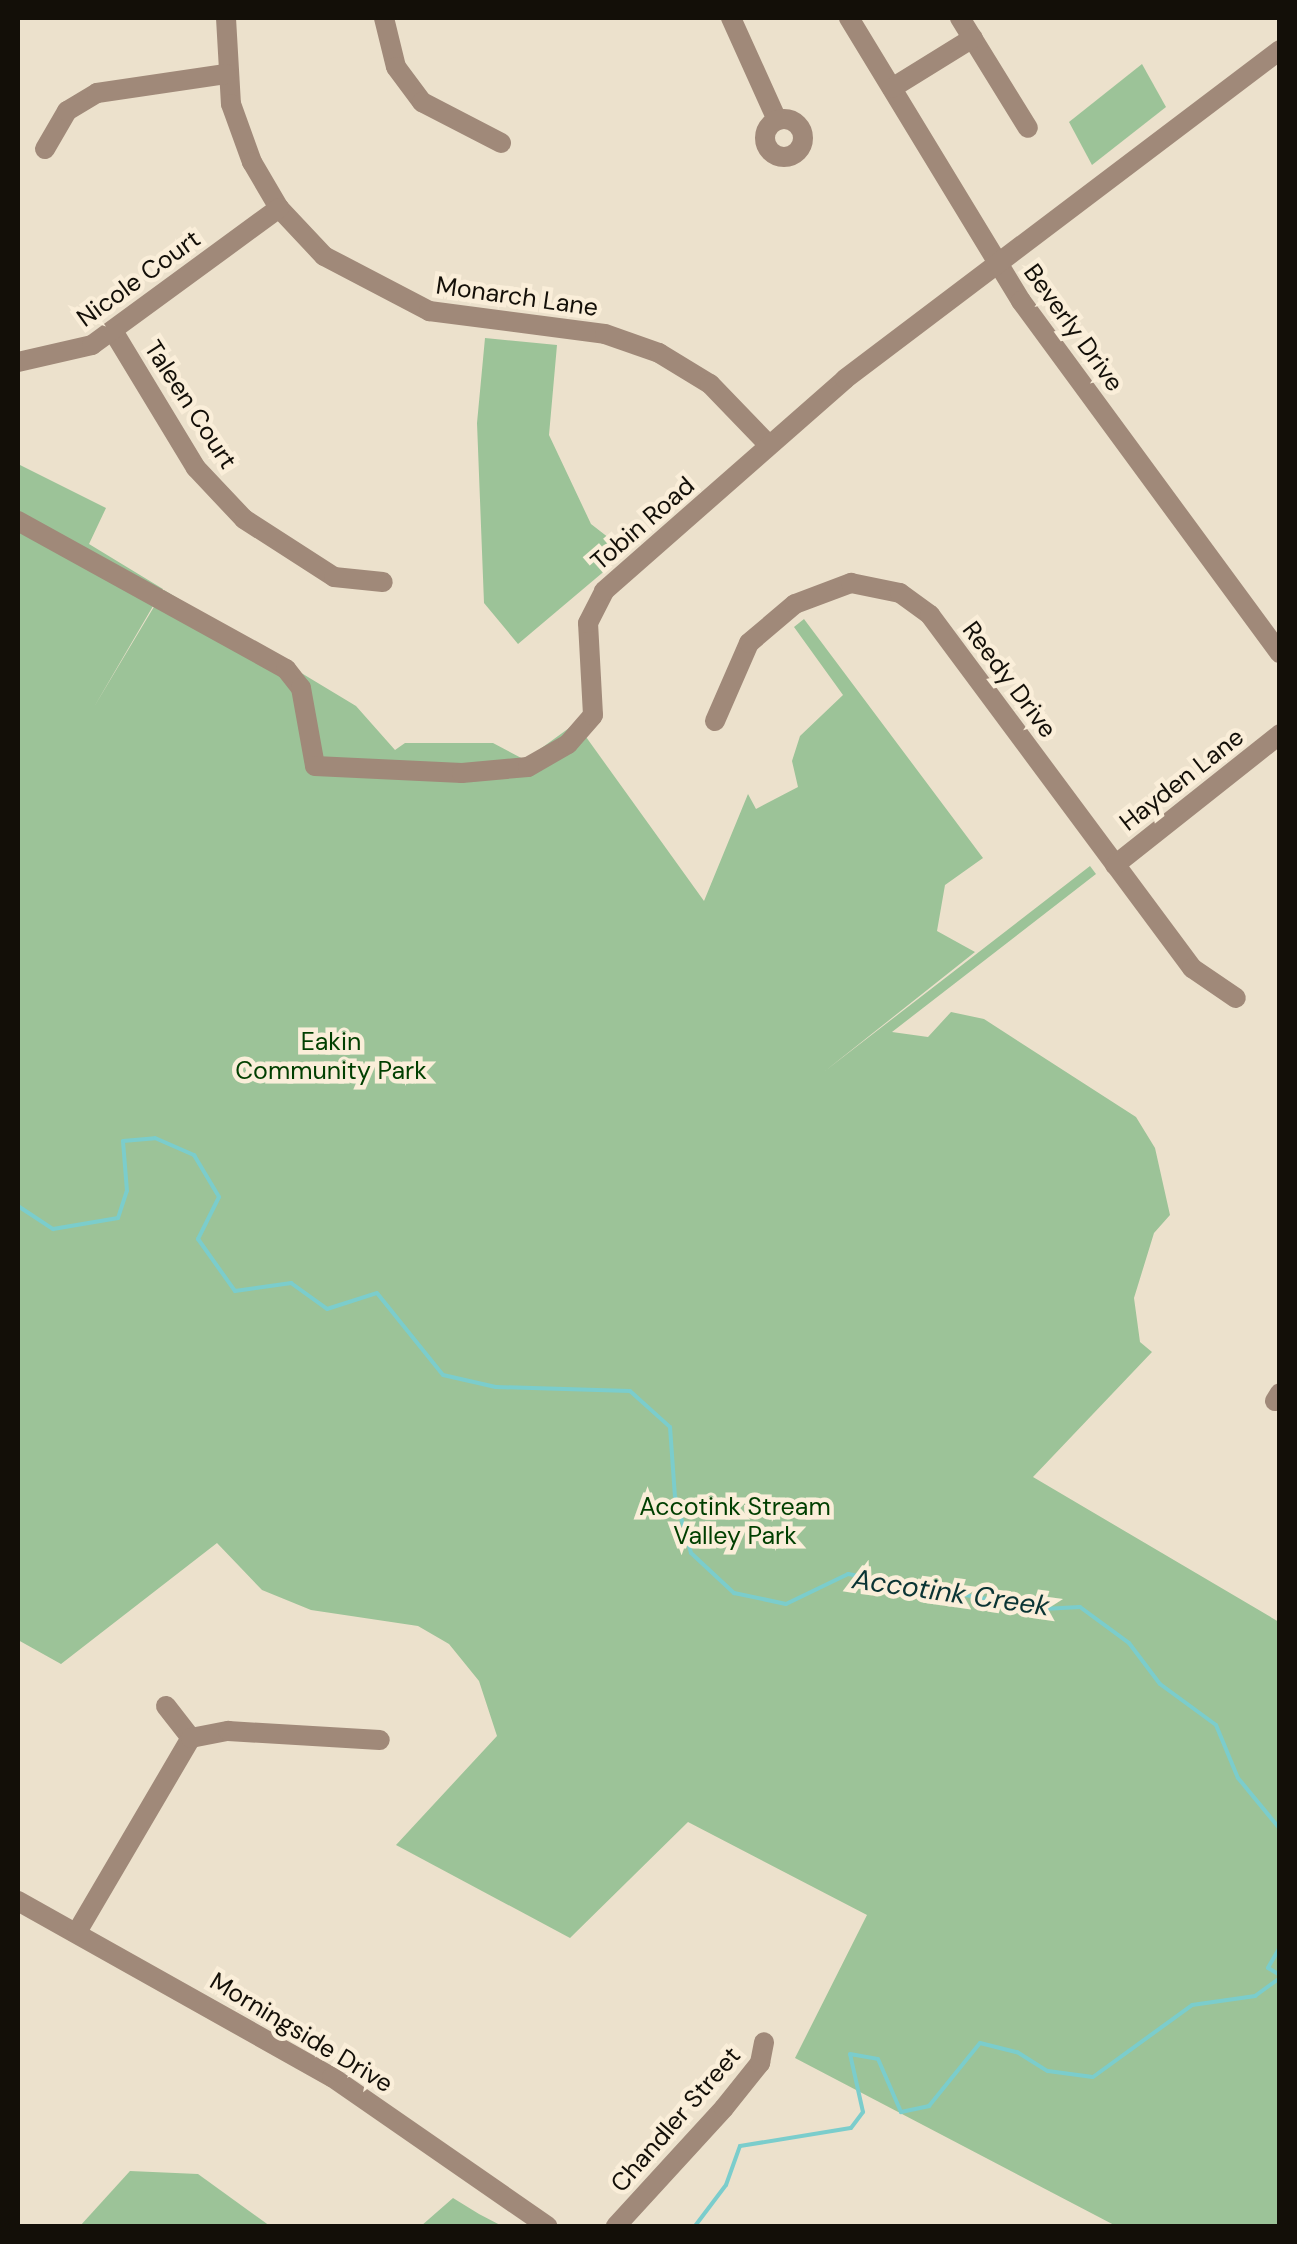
<!DOCTYPE html>
<html>
<head>
<meta charset="utf-8">
<style>
	body { margin:0 }
	#map { position:relative; width:1297px; height:2244px; overflow:hidden; background:#ece1cc; font-family:"DM Sans",sans-serif }
	div>[style] { position:absolute }
	.green>* { inset:0; background:#9cc398 }
	.stream>* { height:4px; margin:-2px; padding:0 2px; transform-origin:2px; border-radius:2px; background:#7bcdcc }
	.minor>* { height:20px; margin:-10px; padding:0 10px; transform-origin:10px; border-radius:10px; background:#a08979 }
	.minor>.ring { margin:-10px; padding:0; box-sizing:content-box; background:none; border:20px solid #a08979; border-radius:50% }
	span { translate:-50% -50%; white-space:nowrap; text-align:center; line-height:1.15; -webkit-text-stroke:9px #faeed9; paint-order:stroke }
	.street-label { font-size:25px; color:#130f08 }
	.park-label { font-size:25px; color:#003f00 }
	.water-label { font-size:28px; color:#0a3434; font-style:italic }
	.frame { position:absolute; inset:0; border:20px solid #130f08; pointer-events:none }
</style>
</head>
<body>
<div id="map">
	<div class="green">
		<div style="clip-path:polygon(1142px 64px,1166px 107px,1092px 165px,1069px 122px)"></div>
		<div style="clip-path:polygon(485px 338px,557px 345px,549px 435px,591px 524px,627px 552px,518px 644px,484px 603px,477px 423px)"></div>
		<div style="clip-path:polygon(18px 464px,106px 508px,89px 544px,163px 589px,94px 707px,164px 590px,356px 706px,395px 750px,405px 743px,493px 743px,525px 760px,576px 723px,704px 901px,748px 794px,756px 809px,798px 787px,792px 761px,800px 736px,843px 695px,794px 627px,804px 619px,983px 858px,945px 885px,937px 931px,975px 952px,825px 1071px,1090px 866px,1096px 874px,892px 1032px,928px 1037px,951px 1012px,984px 1019px,1136px 1117px,1155px 1148px,1170px 1215px,1154px 1233px,1134px 1298px,1140px 1342px,1152px 1352px,1033px 1477px,1279px 1622px,1279px 2226px,1116px 2226px,795px 2058px,867px 1915px,688px 1822px,570px 1938px,396px 1845px,497px 1736px,479px 1681px,449px 1644px,418px 1626px,311px 1610px,262px 1590px,217px 1543px,61px 1664px,18px 1640px)"></div>
		<div style="clip-path:polygon(130px 2171px,198px 2174px,270px 2226px,80px 2226px)"></div>
		<div style="clip-path:polygon(453px 2198px,479px 2214px,502px 2226px,421px 2226px)"></div>
	</div>
	<div class="stream">
		<div style="left:18px;top:1206px;width:42px;rotate:33.3deg"></div>
		<div style="left:53px;top:1229px;width:66px;rotate:-9.6deg"></div>
		<div style="left:118px;top:1218px;width:28px;rotate:-72deg"></div>
		<div style="left:127px;top:1191px;width:50px;rotate:-94.6deg"></div>
		<div style="left:123px;top:1141px;width:32px;rotate:-5deg"></div>
		<div style="left:155px;top:1138px;width:43px;rotate:23.6deg"></div>
		<div style="left:194px;top:1155px;width:49px;rotate:59.2deg"></div>
		<div style="left:219px;top:1197px;width:47px;rotate:116.6deg"></div>
		<div style="left:198px;top:1239px;width:64px;rotate:54.6deg"></div>
		<div style="left:235px;top:1291px;width:57px;rotate:-8.1deg"></div>
		<div style="left:291px;top:1283px;width:44px;rotate:35.8deg"></div>
		<div style="left:327px;top:1309px;width:52px;rotate:-17.7deg"></div>
		<div style="left:377px;top:1293px;width:105px;rotate:51.2deg"></div>
		<div style="left:443px;top:1375px;width:54px;rotate:12.8deg"></div>
		<div style="left:496px;top:1387px;width:134px;rotate:1.7deg"></div>
		<div style="left:630px;top:1391px;width:54px;rotate:42deg"></div>
		<div style="left:670px;top:1427px;width:69px;rotate:85.9deg"></div>
		<div style="left:675px;top:1496px;width:59px;rotate:74.3deg"></div>
		<div style="left:691px;top:1553px;width:59px;rotate:42.9deg"></div>
		<div style="left:734px;top:1593px;width:53px;rotate:11.9deg"></div>
		<div style="left:786px;top:1604px;width:69px;rotate:-25.8deg"></div>
		<div style="left:848px;top:1574px;width:198px;rotate:10.2deg"></div>
		<div style="left:1043px;top:1609px;width:37px;rotate:-3deg"></div>
		<div style="left:1080px;top:1607px;width:61px;rotate:36.3deg"></div>
		<div style="left:1129px;top:1643px;width:51px;rotate:52.9deg"></div>
		<div style="left:1160px;top:1684px;width:69px;rotate:36.2deg"></div>
		<div style="left:1216px;top:1725px;width:57px;rotate:67.5deg"></div>
		<div style="left:1238px;top:1778px;width:66px;rotate:50.5deg"></div>
		<div style="left:1280px;top:1947px;width:24px;rotate:120deg"></div>
		<div style="left:1268px;top:1968px;width:14px;rotate:30deg"></div>
		<div style="left:695px;top:2226px;width:51px;rotate:-52.9deg"></div>
		<div style="left:726px;top:2185px;width:41px;rotate:-70.3deg"></div>
		<div style="left:740px;top:2146px;width:112px;rotate:-9.2deg"></div>
		<div style="left:851px;top:2128px;width:20px;rotate:-53deg"></div>
		<div style="left:863px;top:2112px;width:59px;rotate:-102.6deg"></div>
		<div style="left:850px;top:2054px;width:28px;rotate:10deg"></div>
		<div style="left:878px;top:2059px;width:58px;rotate:66.5deg"></div>
		<div style="left:901px;top:2112px;width:29px;rotate:-12deg"></div>
		<div style="left:929px;top:2106px;width:81px;rotate:-51deg"></div>
		<div style="left:980px;top:2043px;width:38px;rotate:14deg"></div>
		<div style="left:1017px;top:2052px;width:36px;rotate:32deg"></div>
		<div style="left:1048px;top:2071px;width:45px;rotate:7.6deg"></div>
		<div style="left:1093px;top:2077px;width:122px;rotate:-36deg"></div>
		<div style="left:1192px;top:2005px;width:64px;rotate:-8.1deg"></div>
		<div style="left:1255px;top:1996px;width:31px;rotate:-36deg"></div>
	</div>
	<div class="minor">
		<div style="left:226px;top:18px;width:86px;rotate:86.7deg"></div>
		<div style="left:231px;top:104px;width:62px;rotate:70.1deg"></div>
		<div style="left:252px;top:162px;width:53px;rotate:59.6deg"></div>
		<div style="left:279px;top:208px;width:66px;rotate:46.8deg"></div>
		<div style="left:324px;top:256px;width:119px;rotate:27.6deg"></div>
		<div style="left:429px;top:311px;width:177px;rotate:7.4deg"></div>
		<div style="left:605px;top:334px;width:57px;rotate:19.4deg"></div>
		<div style="left:659px;top:353px;width:60px;rotate:31.3deg"></div>
		<div style="left:710px;top:384px;width:83px;rotate:46deg"></div>
		<div style="left:384px;top:18px;width:50px;rotate:76.2deg"></div>
		<div style="left:396px;top:67px;width:44px;rotate:53.4deg"></div>
		<div style="left:422px;top:102px;width:89px;rotate:27.4deg"></div>
		<div style="left:731px;top:18px;width:112px;rotate:65.7deg"></div>
		<div style="left:849px;top:18px;width:331px;rotate:58.7deg"></div>
		<div style="left:1021px;top:301px;width:437px;rotate:53.7deg"></div>
		<div style="left:960px;top:18px;width:129px;rotate:58.3deg"></div>
		<div style="left:892px;top:88px;width:95px;rotate:-31.7deg"></div>
		<div class="ring" style="left:765px;top:119px;width:18px;height:18px"></div>
		<div style="left:45px;top:149px;width:44px;rotate:-59.9deg"></div>
		<div style="left:67px;top:111px;width:35px;rotate:-31deg"></div>
		<div style="left:97px;top:93px;width:130px;rotate:-8.4deg"></div>
		<div style="left:113px;top:331px;width:160px;rotate:58.8deg"></div>
		<div style="left:196px;top:468px;width:70px;rotate:46.7deg"></div>
		<div style="left:244px;top:519px;width:107px;rotate:32.8deg"></div>
		<div style="left:334px;top:577px;width:49px;rotate:5.8deg"></div>
		<div style="left:18px;top:362px;width:76px;rotate:-12.9deg"></div>
		<div style="left:92px;top:345px;width:232px;rotate:-36.2deg"></div>
		<div style="left:18px;top:521px;width:306px;rotate:28.9deg"></div>
		<div style="left:286px;top:669px;width:24px;rotate:52deg"></div>
		<div style="left:301px;top:688px;width:79px;rotate:79.8deg"></div>
		<div style="left:315px;top:766px;width:147px;rotate:2.7deg"></div>
		<div style="left:462px;top:773px;width:66px;rotate:-5.2deg"></div>
		<div style="left:528px;top:767px;width:46px;rotate:-29.9deg"></div>
		<div style="left:568px;top:744px;width:38px;rotate:-49deg"></div>
		<div style="left:593px;top:715px;width:92px;rotate:-93.1deg"></div>
		<div style="left:588px;top:623px;width:36px;rotate:-63deg"></div>
		<div style="left:604px;top:591px;width:321px;rotate:-41.3deg"></div>
		<div style="left:845px;top:379px;width:545px;rotate:-37.1deg"></div>
		<div style="left:715px;top:721px;width:85px;rotate:-66.4deg"></div>
		<div style="left:749px;top:643px;width:60px;rotate:-40.3deg"></div>
		<div style="left:795px;top:604px;width:60px;rotate:-20.6deg"></div>
		<div style="left:851px;top:583px;width:50px;rotate:11.5deg"></div>
		<div style="left:900px;top:593px;width:37px;rotate:36deg"></div>
		<div style="left:930px;top:615px;width:440px;rotate:53.4deg"></div>
		<div style="left:1192px;top:968px;width:53px;rotate:34.3deg"></div>
		<div style="left:1115px;top:865px;width:211px;rotate:-38.4deg"></div>
		<div style="left:1275px;top:1401px;width:9px;rotate:-58deg"></div>
		<div style="left:166px;top:1706px;width:41px;rotate:52deg"></div>
		<div style="left:18px;top:1901px;width:360px;rotate:29.3deg"></div>
		<div style="left:332px;top:2077px;width:262px;rotate:34.7deg"></div>
		<div style="left:77px;top:1932px;width:225px;rotate:-59.6deg"></div>
		<div style="left:191px;top:1738px;width:38px;rotate:-11deg"></div>
		<div style="left:228px;top:1731px;width:152px;rotate:3.4deg"></div>
		<div style="left:616px;top:2226px;width:160px;rotate:-47.5deg"></div>
		<div style="left:724px;top:2108px;width:58px;rotate:-51.3deg"></div>
		<div style="left:760px;top:2063px;width:21px;rotate:-79deg"></div>
	</div>
	<div class="street-label">
		<span style="left:139px;top:279px;rotate:-36deg">Nicole Court</span>
		<span style="left:517px;top:297px;rotate:8deg">Monarch Lane</span>
		<span style="left:1073px;top:328px;rotate:54deg">Beverly Drive</span>
		<span style="left:190px;top:405px;rotate:57deg">Taleen Court</span>
		<span style="left:643px;top:524px;rotate:-41deg">Tobin Road</span>
		<span style="left:1009px;top:680px;rotate:53deg">Reedy Drive</span>
		<span style="left:1182px;top:780px;rotate:-38deg">Hayden Lane</span>
		<span style="left:301px;top:2033px;rotate:31deg">Morningside Drive</span>
		<span style="left:676px;top:2120px;rotate:-49deg">Chandler Street</span>
	</div>
	<div class="park-label">
		<span style="left:331px;top:1057px">Eakin<br>Community Park</span>
		<span style="left:735px;top:1522px">Accotink Stream<br>Valley Park</span>
	</div>
	<div class="water-label">
		<span style="left:951px;top:1593px;rotate:8deg">Accotink Creek</span>
	</div>
	<div class="frame"></div>
</div>
</body>
</html>
